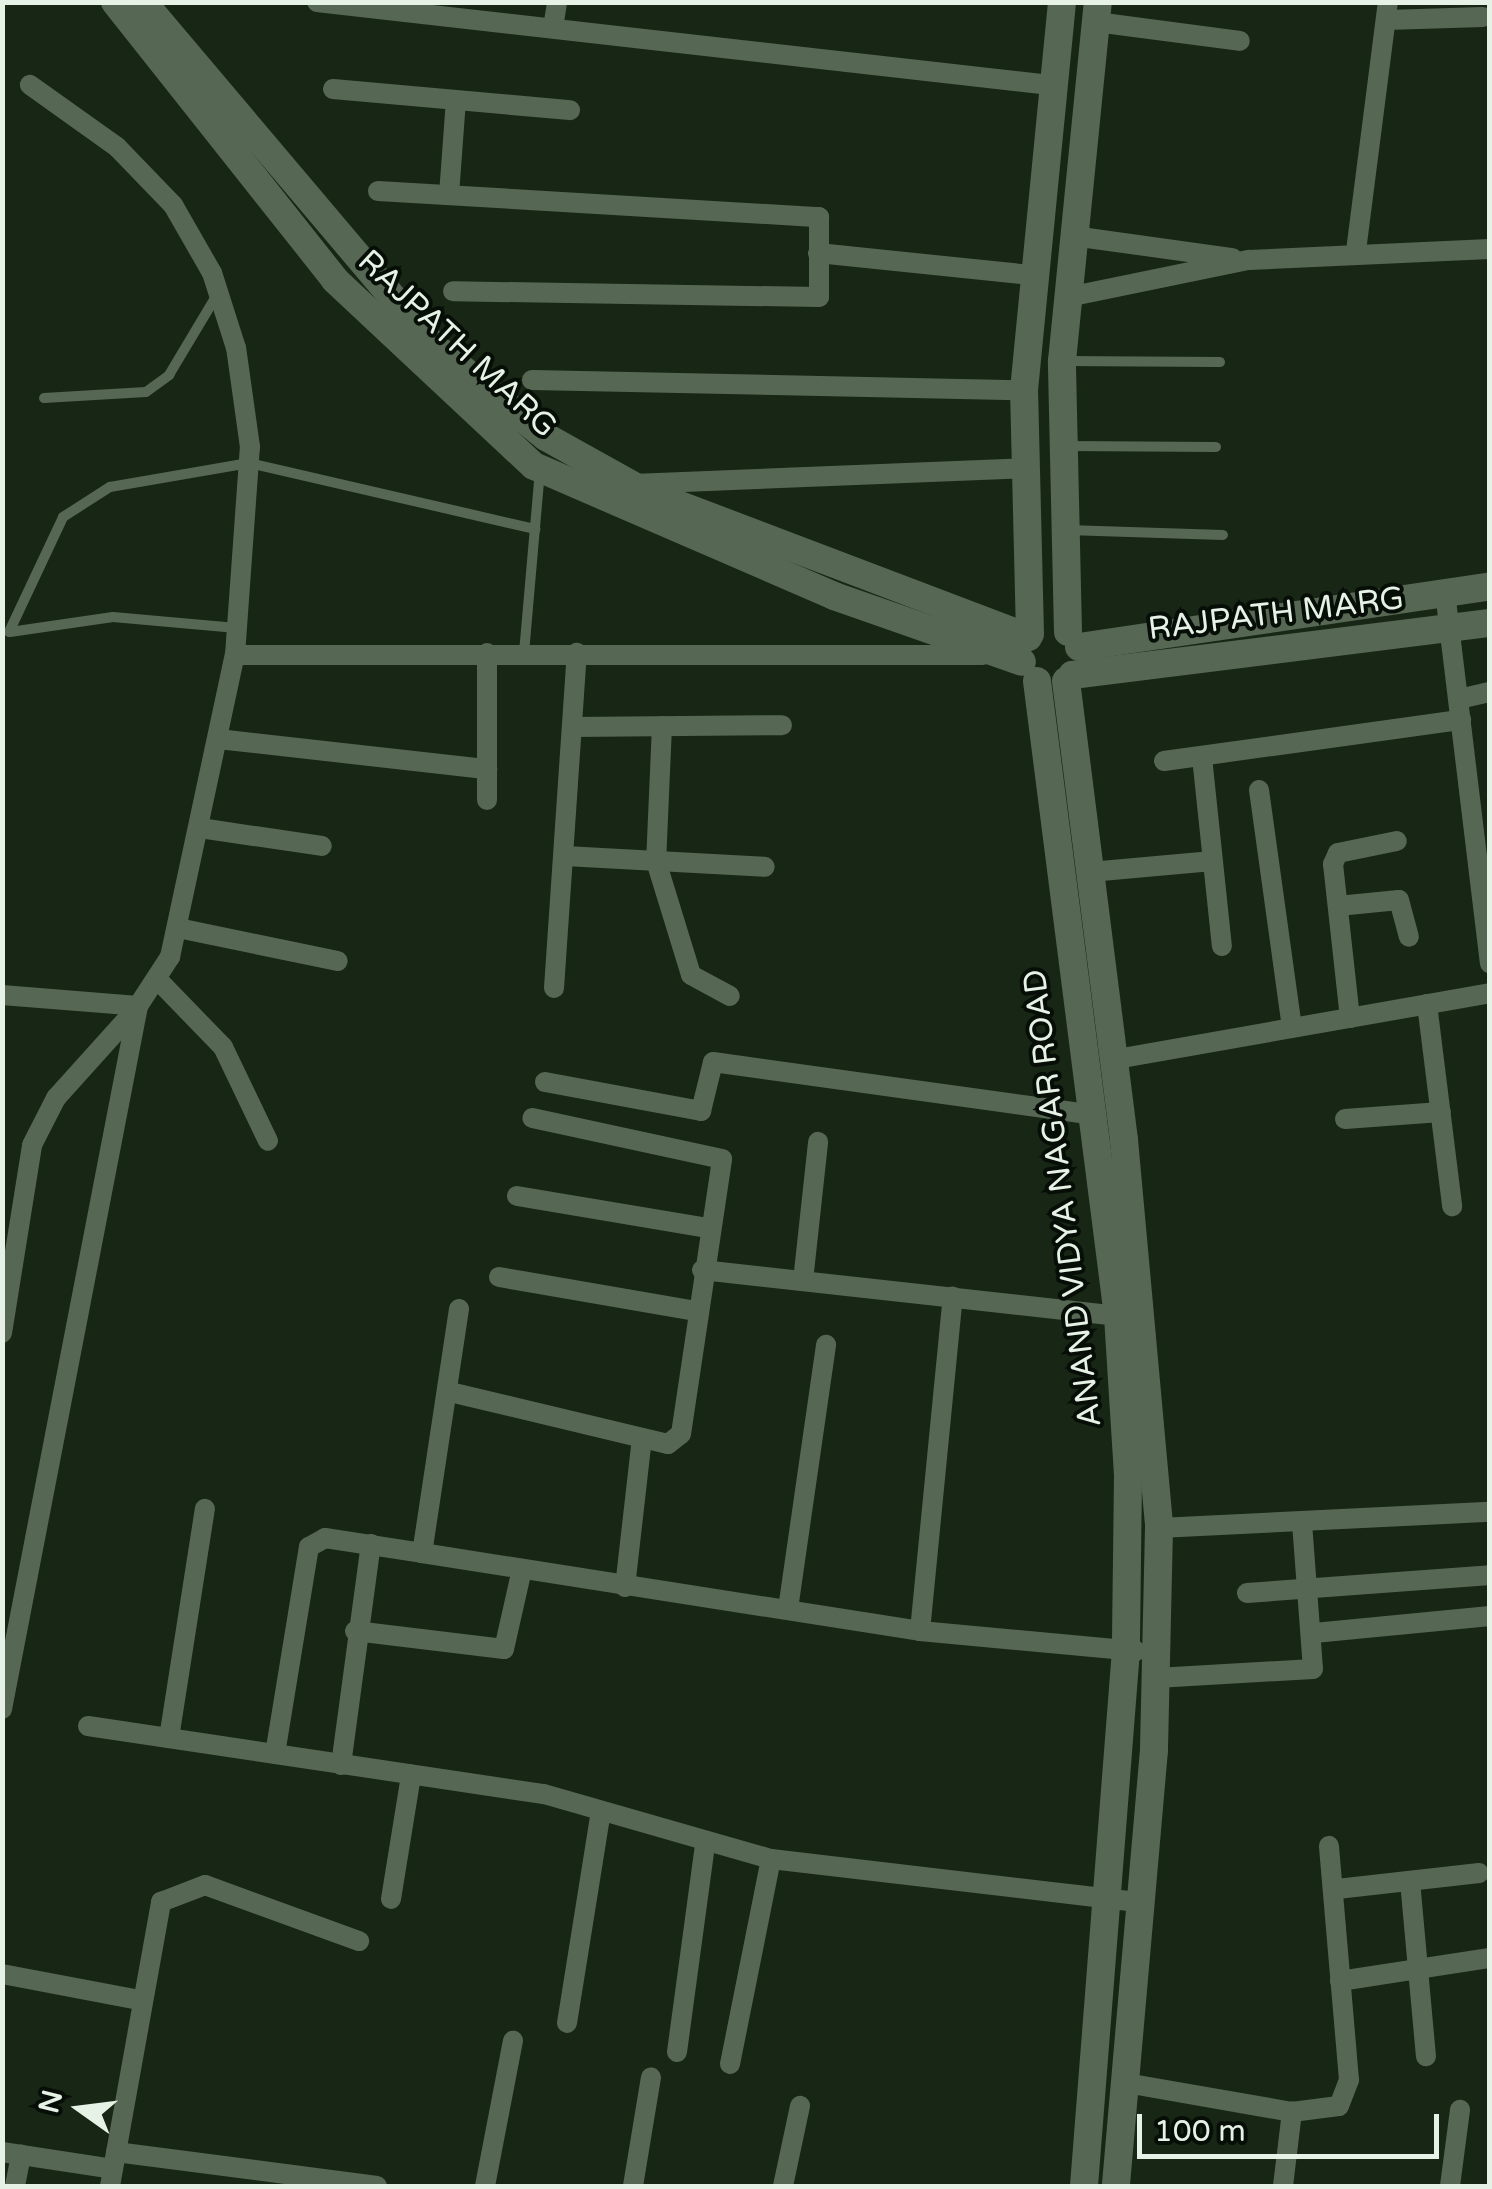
<!DOCTYPE html>
<html>
<head>
<meta charset="utf-8">
<style>
	body { margin:0 }
	#map { position:relative; width:1492px; height:2189px; overflow:hidden; background:#182715; font-family:"Varela Round",sans-serif }
	div>[style] { position:absolute }
	.service>* { height:10px; margin:-5px; padding:0 5px; transform-origin:5px; border-radius:5px; background:#566853 }
	.minor>* { height:20px; margin:-10px; padding:0 10px; transform-origin:10px; border-radius:10px; background:#566853 }
	.secondary>* { height:28px; margin:-14px; padding:0 14px; transform-origin:14px; border-radius:14px; background:#566853 }
	span { translate:-50% -50%; white-space:nowrap; text-align:center; line-height:1.15; -webkit-text-stroke:8px #070e07; paint-order:stroke }
	.street-label { font-size:32px; color:#e7f2e6 }
	.frame { position:absolute; inset:0; border:5px solid #e7f2e6; pointer-events:none }
	.north { position:absolute; left:30px; top:2059px; width:100px; height:100px; -webkit-text-stroke:8px #070e07; paint-order:stroke; rotate:284deg; font-size:28px; font-weight:700; line-height:40px; text-align:center; color:#e7f2e6 }
	.north::after { content:''; display:block; margin:auto; width:35px; height:45px; background:#e7f2e6; clip-path:polygon(50% 0,100% 100%,50% 72%,0 100%) }
	.scale { position:absolute; left:1137px; top:2114px; width:302px; height:45px; box-sizing:border-box; border:5px solid #e7f2e6; border-top:0; padding-left:12px; font-size:30px; line-height:35px; white-space:nowrap; color:#e7f2e6; -webkit-text-stroke:8px #070e07; paint-order:stroke }
</style>
</head>
<body>
<div id="map">
	<div class="service">
		<div style="left:1063px;top:361px;width:157px;rotate:0.4deg"></div>
		<div style="left:44px;top:398px;width:102px;rotate:-3.4deg"></div>
		<div style="left:146px;top:392px;width:29px;rotate:-36deg"></div>
		<div style="left:169px;top:375px;width:96px;rotate:-59.1deg"></div>
		<div style="left:1066px;top:446px;width:150px;rotate:0.4deg"></div>
		<div style="left:1067px;top:530px;width:156px;rotate:1.8deg"></div>
		<div style="left:9px;top:632px;width:127px;rotate:-64.8deg"></div>
		<div style="left:63px;top:517px;width:56px;rotate:-32.6deg"></div>
		<div style="left:110px;top:487px;width:141px;rotate:-9.8deg"></div>
		<div style="left:249px;top:463px;width:294px;rotate:13deg"></div>
		<div style="left:10px;top:632px;width:104px;rotate:-8.3deg"></div>
		<div style="left:113px;top:617px;width:124px;rotate:5.1deg"></div>
		<div style="left:524px;top:653px;width:184px;rotate:-85deg"></div>
	</div>
	<div class="minor">
		<div style="left:317px;top:2px;width:738px;rotate:6.46deg"></div>
		<div style="left:1386px;top:20px;width:97px;rotate:-1.8deg"></div>
		<div style="left:1096px;top:22px;width:145px;rotate:7.5deg"></div>
		<div style="left:553px;top:28px;width:26px;rotate:-81deg"></div>
		<div style="left:333px;top:89px;width:238px;rotate:5.1deg"></div>
		<div style="left:378px;top:191px;width:442px;rotate:3.4deg"></div>
		<div style="left:819px;top:217px;width:80px;rotate:90deg"></div>
		<div style="left:819px;top:297px;width:366px;rotate:-179.1deg"></div>
		<div style="left:449px;top:195px;width:95px;rotate:-85.8deg"></div>
		<div style="left:1073px;top:236px;width:161px;rotate:7.9deg"></div>
		<div style="left:1356px;top:251px;width:251px;rotate:-82.7deg"></div>
		<div style="left:818px;top:253px;width:214px;rotate:5.9deg"></div>
		<div style="left:1068px;top:297px;width:185px;rotate:-11.6deg"></div>
		<div style="left:1249px;top:260px;width:241px;rotate:-2.6deg"></div>
		<div style="left:532px;top:380px;width:492px;rotate:1.2deg"></div>
		<div style="left:633px;top:484px;width:391px;rotate:-2.3deg"></div>
		<div style="left:1445px;top:592px;width:374px;rotate:83.1deg"></div>
		<div style="left:235px;top:655px;width:748px"></div>
		<div style="left:1459px;top:699px;width:32px;rotate:-13deg"></div>
		<div style="left:662px;top:726px;width:135px;rotate:92.5deg"></div>
		<div style="left:656px;top:861px;width:119px;rotate:72.9deg"></div>
		<div style="left:691px;top:975px;width:44px;rotate:28.3deg"></div>
		<div style="left:572px;top:727px;width:210px;rotate:-0.5deg"></div>
		<div style="left:218px;top:739px;width:271px;rotate:6.4deg"></div>
		<div style="left:1202px;top:757px;width:190px;rotate:84deg"></div>
		<div style="left:1164px;top:761px;width:300px;rotate:-7.9deg"></div>
		<div style="left:1259px;top:790px;width:240px;rotate:82.1deg"></div>
		<div style="left:487px;top:800px;width:147px;rotate:-90deg"></div>
		<div style="left:200px;top:828px;width:123px;rotate:8.4deg"></div>
		<div style="left:565px;top:856px;width:200px;rotate:3.1deg"></div>
		<div style="left:1090px;top:872px;width:123px;rotate:-5.1deg"></div>
		<div style="left:1338px;top:906px;width:61px;rotate:-5.6deg"></div>
		<div style="left:1399px;top:900px;width:38px;rotate:75deg"></div>
		<div style="left:178px;top:928px;width:163px;rotate:11.7deg"></div>
		<div style="left:158px;top:980px;width:93px;rotate:45.9deg"></div>
		<div style="left:223px;top:1047px;width:104px;rotate:64.4deg"></div>
		<div style="left:554px;top:988px;width:336px;rotate:-86.1deg"></div>
		<div style="left:2px;top:995px;width:136px;rotate:4.6deg"></div>
		<div style="left:138px;top:1006px;width:59px;rotate:-56.9deg"></div>
		<div style="left:170px;top:957px;width:309px;rotate:-77.9deg"></div>
		<div style="left:235px;top:655px;width:209px;rotate:-85.9deg"></div>
		<div style="left:250px;top:447px;width:100px;rotate:-98deg"></div>
		<div style="left:236px;top:348px;width:79px;rotate:-107.7deg"></div>
		<div style="left:212px;top:273px;width:78px;rotate:-119.8deg"></div>
		<div style="left:173px;top:205px;width:81px;rotate:-134deg"></div>
		<div style="left:117px;top:147px;width:107px;rotate:-144.5deg"></div>
		<div style="left:1427px;top:1004px;width:204px;rotate:82.9deg"></div>
		<div style="left:1350px;top:1018px;width:155px;rotate:-96.3deg"></div>
		<div style="left:1333px;top:864px;width:12px;rotate:-66deg"></div>
		<div style="left:1338px;top:853px;width:60px;rotate:-11.5deg"></div>
		<div style="left:1111px;top:1060px;width:385px;rotate:-10deg"></div>
		<div style="left:545px;top:1082px;width:159px;rotate:10.5deg"></div>
		<div style="left:701px;top:1111px;width:50px;rotate:-76.2deg"></div>
		<div style="left:713px;top:1062px;width:380px;rotate:7.9deg"></div>
		<div style="left:1345px;top:1119px;width:96px;rotate:-4.2deg"></div>
		<div style="left:517px;top:1196px;width:194px;rotate:9.5deg"></div>
		<div style="left:702px;top:1270px;width:419px;rotate:6.3deg"></div>
		<div style="left:499px;top:1277px;width:199px;rotate:9.8deg"></div>
		<div style="left:803px;top:1281px;width:140px;rotate:-83.8deg"></div>
		<div style="left:459px;top:1309px;width:247px;rotate:98.6deg"></div>
		<div style="left:422px;top:1553px;width:504px;rotate:8.9deg"></div>
		<div style="left:920px;top:1631px;width:217px;rotate:5.3deg"></div>
		<div style="left:2px;top:1333px;width:190px;rotate:-80.9deg"></div>
		<div style="left:32px;top:1145px;width:53px;rotate:-62.9deg"></div>
		<div style="left:56px;top:1098px;width:121px;rotate:-48deg"></div>
		<div style="left:450px;top:1392px;width:224px;rotate:13.4deg"></div>
		<div style="left:668px;top:1444px;width:16px;rotate:-38deg"></div>
		<div style="left:681px;top:1434px;width:278px;rotate:-81.5deg"></div>
		<div style="left:722px;top:1159px;width:194px;rotate:-167.8deg"></div>
		<div style="left:1159px;top:1528px;width:331px;rotate:-2.8deg"></div>
		<div style="left:625px;top:1587px;width:150px;rotate:-83.5deg"></div>
		<div style="left:1247px;top:1593px;width:244px;rotate:-4.2deg"></div>
		<div style="left:788px;top:1609px;width:267px;rotate:-81.8deg"></div>
		<div style="left:355px;top:1631px;width:150px;rotate:6.9deg"></div>
		<div style="left:504px;top:1649px;width:82px;rotate:-77.3deg"></div>
		<div style="left:920px;top:1631px;width:336px;rotate:-84.4deg"></div>
		<div style="left:1314px;top:1633px;width:177px;rotate:-5.5deg"></div>
		<div style="left:1156px;top:1678px;width:157px;rotate:-3.3deg"></div>
		<div style="left:1313px;top:1669px;width:148px;rotate:-94.3deg"></div>
		<div style="left:2px;top:1709px;width:716px;rotate:-79.05deg"></div>
		<div style="left:88px;top:1726px;width:461px;rotate:8.5deg"></div>
		<div style="left:544px;top:1794px;width:236px;rotate:16deg"></div>
		<div style="left:771px;top:1859px;width:371px;rotate:6.7deg"></div>
		<div style="left:169px;top:1738px;width:232px;rotate:-81.1deg"></div>
		<div style="left:275px;top:1754px;width:210px;rotate:-80.7deg"></div>
		<div style="left:309px;top:1547px;width:18px;rotate:-29deg"></div>
		<div style="left:325px;top:1538px;width:98px;rotate:8.8deg"></div>
		<div style="left:341px;top:1765px;width:223px;rotate:-82.3deg"></div>
		<div style="left:1410px;top:1881px;width:176px;rotate:84.8deg"></div>
		<div style="left:1337px;top:1889px;width:143px;rotate:-6.4deg"></div>
		<div style="left:391px;top:1899px;width:126px;rotate:-80.8deg"></div>
		<div style="left:2px;top:1974px;width:139px;rotate:10.7deg"></div>
		<div style="left:1340px;top:1981px;width:150px;rotate:-8.8deg"></div>
		<div style="left:567px;top:2023px;width:210px;rotate:-80.9deg"></div>
		<div style="left:677px;top:2052px;width:210px;rotate:-82.3deg"></div>
		<div style="left:730px;top:2064px;width:209px;rotate:-78.7deg"></div>
		<div style="left:1126px;top:2083px;width:169px;rotate:9.9deg"></div>
		<div style="left:1292px;top:2112px;width:47px;rotate:-7.3deg"></div>
		<div style="left:1339px;top:2106px;width:28px;rotate:-69deg"></div>
		<div style="left:1349px;top:2080px;width:235px;rotate:-94.9deg"></div>
		<div style="left:2px;top:2152px;width:112px;rotate:8.7deg"></div>
		<div style="left:116px;top:2152px;width:263px;rotate:7.4deg"></div>
		<div style="left:15px;top:2186px;width:32px;rotate:-79deg"></div>
		<div style="left:110px;top:2186px;width:289px;rotate:-79.8deg"></div>
		<div style="left:161px;top:1902px;width:47px;rotate:-21.1deg"></div>
		<div style="left:205px;top:1885px;width:164px;rotate:20deg"></div>
		<div style="left:485px;top:2186px;width:148px;rotate:-79.1deg"></div>
		<div style="left:633px;top:2186px;width:110px;rotate:-80.6deg"></div>
		<div style="left:783px;top:2186px;width:82px;rotate:-78deg"></div>
		<div style="left:1283px;top:2186px;width:75px;rotate:-83.1deg"></div>
		<div style="left:1450px;top:2186px;width:77px;rotate:-82.5deg"></div>
	</div>
	<div class="secondary">
		<div style="left:115px;top:2px;width:355px;rotate:51.6deg"></div>
		<div style="left:335px;top:280px;width:272px;rotate:43.1deg"></div>
		<div style="left:534px;top:466px;width:327px;rotate:23.4deg"></div>
		<div style="left:834px;top:596px;width:199px;rotate:19.3deg"></div>
		<div style="left:143px;top:2px;width:451px;rotate:49.8deg"></div>
		<div style="left:434px;top:346px;width:144px;rotate:39.1deg"></div>
		<div style="left:546px;top:437px;width:111px;rotate:29.1deg"></div>
		<div style="left:643px;top:491px;width:412px;rotate:20.8deg"></div>
		<div style="left:1068px;top:632px;width:271px;rotate:-91.3deg"></div>
		<div style="left:1062px;top:361px;width:361px;rotate:-84.3deg"></div>
		<div style="left:1030px;top:634px;width:244px;rotate:-91.4deg"></div>
		<div style="left:1024px;top:390px;width:390px;rotate:-84.4deg"></div>
		<div style="left:1079px;top:647px;width:416px;rotate:-8.4deg"></div>
		<div style="left:1072px;top:675px;width:421px;rotate:-7.1deg"></div>
		<div style="left:1037px;top:681px;width:640px;rotate:82.73deg"></div>
		<div style="left:1118px;top:1316px;width:160px;rotate:86.4deg"></div>
		<div style="left:1128px;top:1476px;width:174px;rotate:90.7deg"></div>
		<div style="left:1126px;top:1650px;width:538px;rotate:94.48deg"></div>
		<div style="left:1066px;top:681px;width:463px;rotate:82.8deg"></div>
		<div style="left:1124px;top:1140px;width:390px;rotate:84.8deg"></div>
		<div style="left:1159px;top:1528px;width:222px;rotate:91.3deg"></div>
		<div style="left:1154px;top:1750px;width:438px;rotate:95deg"></div>
	</div>
	<div class="street-label">
		<span style="left:457px;top:344px;rotate:43deg">RAJPATH MARG</span>
		<span style="left:1276px;top:614px;rotate:-7deg">RAJPATH MARG</span>
		<span style="left:1063px;top:1198px;rotate:-97deg">ANAND VIDYA NAGAR ROAD</span>
	</div>
	<div class="frame"></div>
	<div class="north">N</div>
	<div class="scale">100 m</div>
</div>
</body>
</html>
